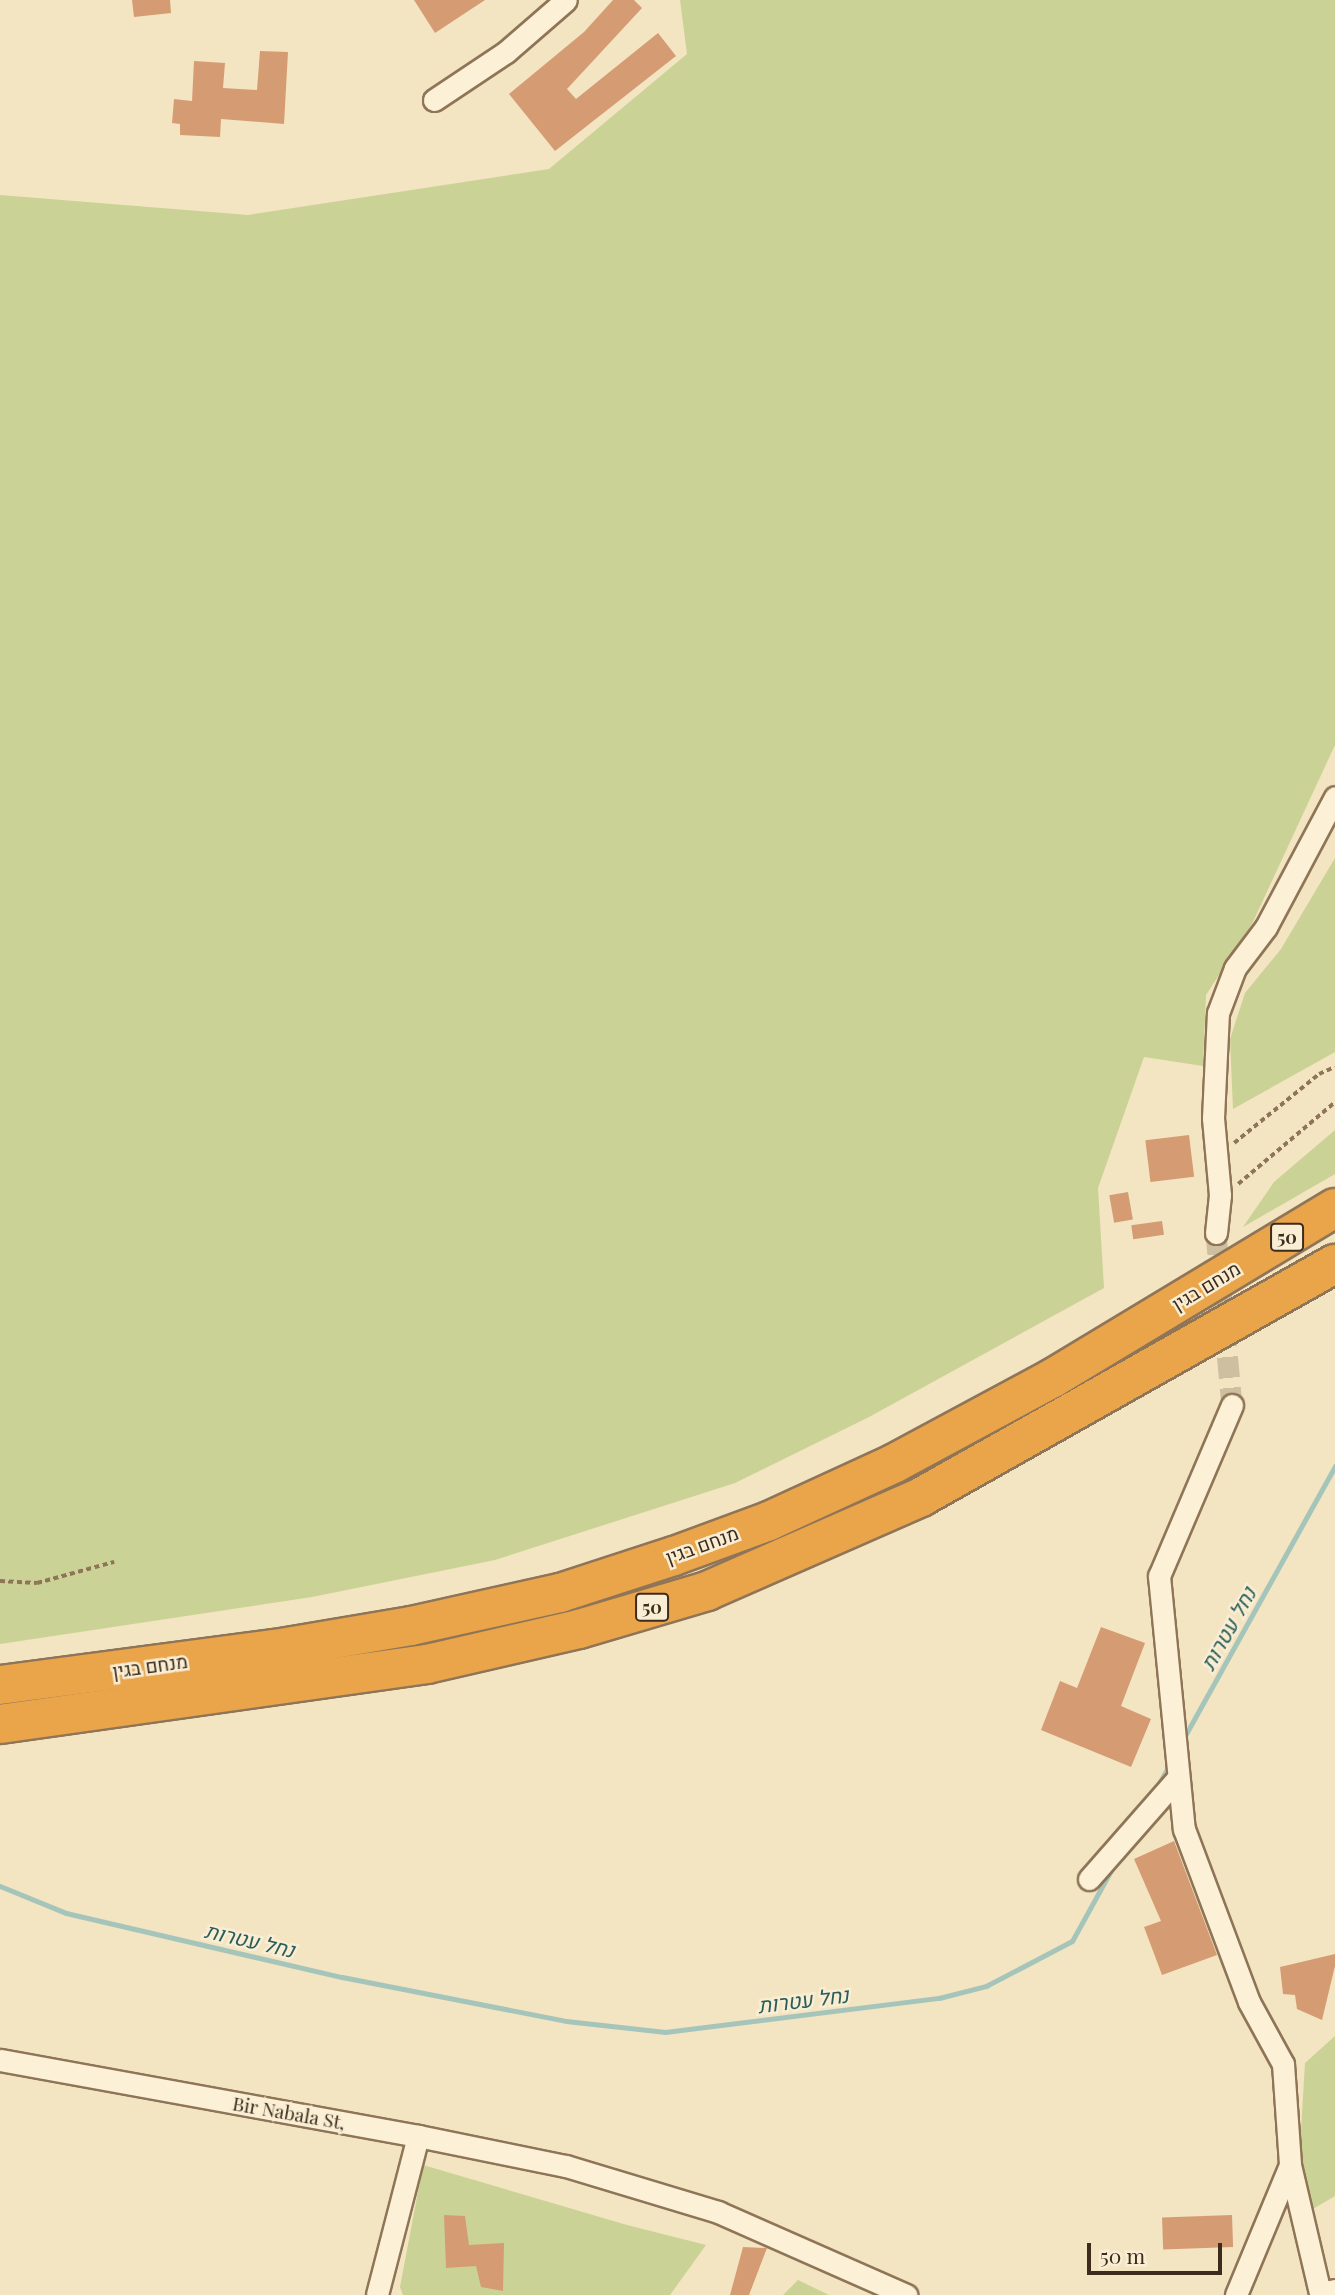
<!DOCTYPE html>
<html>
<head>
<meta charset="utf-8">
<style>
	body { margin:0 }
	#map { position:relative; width:1335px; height:2295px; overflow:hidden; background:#f3e4c2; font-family:"Playfair Display",Heebo,serif }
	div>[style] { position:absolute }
	.green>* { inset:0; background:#cbd295 }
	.stream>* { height:5px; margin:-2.5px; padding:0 2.5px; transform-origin:2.5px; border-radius:2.5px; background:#a5c5bb }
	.building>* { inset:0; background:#d59c74; transform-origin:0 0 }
	.street-tunnel>* { height:21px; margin-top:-10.5px; transform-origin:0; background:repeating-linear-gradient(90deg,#cfbfa1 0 21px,transparent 0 31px) }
	.path>* { height:3.5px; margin-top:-1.75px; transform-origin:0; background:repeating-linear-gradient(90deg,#8f7557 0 5px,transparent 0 8.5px) }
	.roads { filter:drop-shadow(2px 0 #8f7557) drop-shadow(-2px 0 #8f7557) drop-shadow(0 2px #8f7557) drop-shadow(0 -2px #8f7557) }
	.street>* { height:21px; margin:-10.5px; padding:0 10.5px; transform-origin:10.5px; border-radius:10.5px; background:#fcf1d6 }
	.highway>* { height:38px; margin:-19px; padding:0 19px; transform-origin:19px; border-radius:19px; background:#eaa44a }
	span { translate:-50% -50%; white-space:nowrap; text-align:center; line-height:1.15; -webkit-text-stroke:5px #f9eed3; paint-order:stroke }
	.shield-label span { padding:2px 5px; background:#f9eed3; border:2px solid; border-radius:5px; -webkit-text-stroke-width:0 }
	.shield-label { font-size:18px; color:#3d2c1d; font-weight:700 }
	.street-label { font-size:19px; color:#3d2c1d }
	.water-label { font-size:21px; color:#2a5e5b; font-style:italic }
	.scale { position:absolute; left:1087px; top:2243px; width:135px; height:32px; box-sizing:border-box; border:4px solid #3d2c1d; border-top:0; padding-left:9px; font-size:21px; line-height:24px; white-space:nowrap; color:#3d2c1d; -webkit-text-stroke:5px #f9eed3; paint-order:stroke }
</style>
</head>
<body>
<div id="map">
	<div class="green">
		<div style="clip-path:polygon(680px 0,1335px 0,1335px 745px,1252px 924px,1206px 995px,1203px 1066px,1144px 1057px,1098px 1188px,1104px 1288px,869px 1417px,735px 1483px,495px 1560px,312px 1597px,0 1644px,0 195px,248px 215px,549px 169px,687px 54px)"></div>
		<div style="clip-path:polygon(1335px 858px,1335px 1052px,1233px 1109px,1230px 1039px,1245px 993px,1281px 949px)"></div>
		<div style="clip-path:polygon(1335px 1130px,1335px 1174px,1243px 1227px,1274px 1182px)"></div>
		<div style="clip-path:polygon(1335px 2036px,1335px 2196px,1306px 2213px,1299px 2165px,1305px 2063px)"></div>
		<div style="clip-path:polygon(423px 2165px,627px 2225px,706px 2245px,670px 2295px,403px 2295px,400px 2287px)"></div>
		<div style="clip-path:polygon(798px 2280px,829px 2295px,783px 2295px)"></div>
	</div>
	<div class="stream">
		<div style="left:1182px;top:1741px;width:315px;rotate:-60.9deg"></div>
		<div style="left:1155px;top:1790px;width:32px;rotate:-60deg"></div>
		<div style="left:0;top:1886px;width:71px;rotate:22.2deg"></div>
		<div style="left:66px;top:1913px;width:283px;rotate:13.1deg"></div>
		<div style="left:342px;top:1977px;width:228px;rotate:11.1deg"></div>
		<div style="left:566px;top:2021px;width:100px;rotate:6.3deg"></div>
		<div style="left:665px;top:2032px;width:276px;rotate:-7.1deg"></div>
		<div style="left:939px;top:1998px;width:49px;rotate:-14.3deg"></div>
		<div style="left:986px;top:1986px;width:97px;rotate:-27.6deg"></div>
		<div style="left:1072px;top:1941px;width:89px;rotate:-61.1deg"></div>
	</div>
	<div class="building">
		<div style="clip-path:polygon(132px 0,170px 0,171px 13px,134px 17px)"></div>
		<div style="clip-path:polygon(414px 0,485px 0,435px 33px)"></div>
		<div style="clip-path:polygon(613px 0,634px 0,642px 8px,567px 89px,576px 99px,658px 33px,676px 56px,555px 151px,509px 94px,584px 32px)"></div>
		<div style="clip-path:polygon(260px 51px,288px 52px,284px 124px,221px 119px,220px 137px,180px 135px,180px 124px,172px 123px,174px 99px,192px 101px,194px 61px,225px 63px,223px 88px,257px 90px)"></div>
		<div style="left:1189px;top:1135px;width:42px;height:44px;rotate:83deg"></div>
		<div style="left:1128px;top:1192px;width:28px;height:19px;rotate:80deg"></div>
		<div style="left:1162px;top:1221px;width:14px;height:31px;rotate:82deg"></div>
		<div style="clip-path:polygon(1101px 1627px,1145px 1643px,1121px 1706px,1151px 1719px,1131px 1767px,1041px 1730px,1060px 1681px,1077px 1688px)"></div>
		<div style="clip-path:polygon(1174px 1841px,1217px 1955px,1162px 1975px,1144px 1927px,1161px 1921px,1134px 1859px)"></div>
		<div style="clip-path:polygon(1335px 1954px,1335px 1966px,1322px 2020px,1297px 2009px,1295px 1995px,1283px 1994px,1280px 1967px)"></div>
		<div style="clip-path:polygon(444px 2215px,465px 2216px,469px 2245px,504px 2243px,503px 2291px,481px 2287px,476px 2266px,446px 2268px)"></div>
		<div style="left:1232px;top:2215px;width:32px;height:70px;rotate:88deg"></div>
		<div style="clip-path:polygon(743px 2247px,767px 2248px,749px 2295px,730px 2295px)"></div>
	</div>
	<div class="street-tunnel">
		<div style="left:1216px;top:1233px;width:173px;rotate:84.7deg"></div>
	</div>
	<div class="path">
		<div style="left:1234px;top:1143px;width:109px;rotate:-39.1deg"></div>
		<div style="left:1319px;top:1074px;width:17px;rotate:-24deg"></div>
		<div style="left:1238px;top:1184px;width:127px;rotate:-40.2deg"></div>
		<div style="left:0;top:1581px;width:37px;rotate:3deg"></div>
		<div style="left:37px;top:1583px;width:80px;rotate:-15.3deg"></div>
	</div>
	<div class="roads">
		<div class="street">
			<div style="left:434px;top:100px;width:87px;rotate:-33.7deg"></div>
			<div style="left:506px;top:52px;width:79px;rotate:-40.9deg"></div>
			<div style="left:1216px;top:1233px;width:38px;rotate:-84deg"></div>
			<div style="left:1220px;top:1195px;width:77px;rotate:-95.2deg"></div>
			<div style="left:1213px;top:1118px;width:105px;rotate:-87.3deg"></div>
			<div style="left:1218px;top:1013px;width:48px;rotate:-69.3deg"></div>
			<div style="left:1235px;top:968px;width:51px;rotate:-52.9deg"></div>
			<div style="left:1266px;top:927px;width:147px;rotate:-62deg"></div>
			<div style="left:1232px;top:1405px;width:186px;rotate:113.1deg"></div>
			<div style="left:1159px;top:1576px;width:254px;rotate:84.4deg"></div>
			<div style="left:1184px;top:1829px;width:185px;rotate:69.4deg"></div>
			<div style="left:1249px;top:2002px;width:71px;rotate:61.3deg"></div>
			<div style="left:1283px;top:2064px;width:101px;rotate:86deg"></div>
			<div style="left:1290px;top:2165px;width:141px;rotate:112.6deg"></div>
			<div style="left:1089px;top:1879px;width:132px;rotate:-48.7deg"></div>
			<div style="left:0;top:2060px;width:425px;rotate:10.3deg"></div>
			<div style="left:418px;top:2136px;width:164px;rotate:104.5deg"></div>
			<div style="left:418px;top:2136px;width:151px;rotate:11.5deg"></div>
			<div style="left:566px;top:2166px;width:159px;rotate:16.8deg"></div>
			<div style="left:718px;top:2212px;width:206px;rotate:23.8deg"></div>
			<div style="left:1290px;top:2165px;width:131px;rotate:76.8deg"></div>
			<div style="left:1320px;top:2293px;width:15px;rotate:-11deg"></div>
		</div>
		<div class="highway">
			<div style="left:0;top:1685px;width:277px;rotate:-7.5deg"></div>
			<div style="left:275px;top:1649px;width:138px;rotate:-9.6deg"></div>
			<div style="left:411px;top:1626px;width:153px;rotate:-12.5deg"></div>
			<div style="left:560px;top:1593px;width:120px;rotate:-18deg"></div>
			<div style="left:674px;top:1556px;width:101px;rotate:-20.2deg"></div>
			<div style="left:769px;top:1521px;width:139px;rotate:-24.7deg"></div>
			<div style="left:895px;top:1463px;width:179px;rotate:-28.3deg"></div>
			<div style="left:1053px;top:1378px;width:329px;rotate:-31.1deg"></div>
			<div style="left:0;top:1724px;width:431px;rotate:-8deg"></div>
			<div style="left:427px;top:1664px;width:156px;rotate:-13deg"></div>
			<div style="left:579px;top:1629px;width:134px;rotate:-16.5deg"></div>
			<div style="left:707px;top:1591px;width:234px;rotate:-23.7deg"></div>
			<div style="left:921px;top:1497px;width:475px;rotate:-29.4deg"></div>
		</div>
	</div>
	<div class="shield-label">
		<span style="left:1287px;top:1237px">50</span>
		<span style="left:652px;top:1607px">50</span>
	</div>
	<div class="street-label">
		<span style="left:1206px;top:1286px;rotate:-31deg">מנחם בגין</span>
		<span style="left:702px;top:1545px;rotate:-20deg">מנחם בגין</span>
		<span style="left:150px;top:1666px;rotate:-8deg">מנחם בגין</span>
		<span style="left:289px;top:2113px;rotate:10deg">Bir Nabala St,</span>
	</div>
	<div class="water-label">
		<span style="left:1227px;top:1628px;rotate:-61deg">נחל עטרות</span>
		<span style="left:250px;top:1939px;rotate:13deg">נחל עטרות</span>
		<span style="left:803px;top:1999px;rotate:-7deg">נחל עטרות</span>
	</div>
	<div class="scale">50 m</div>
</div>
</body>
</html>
